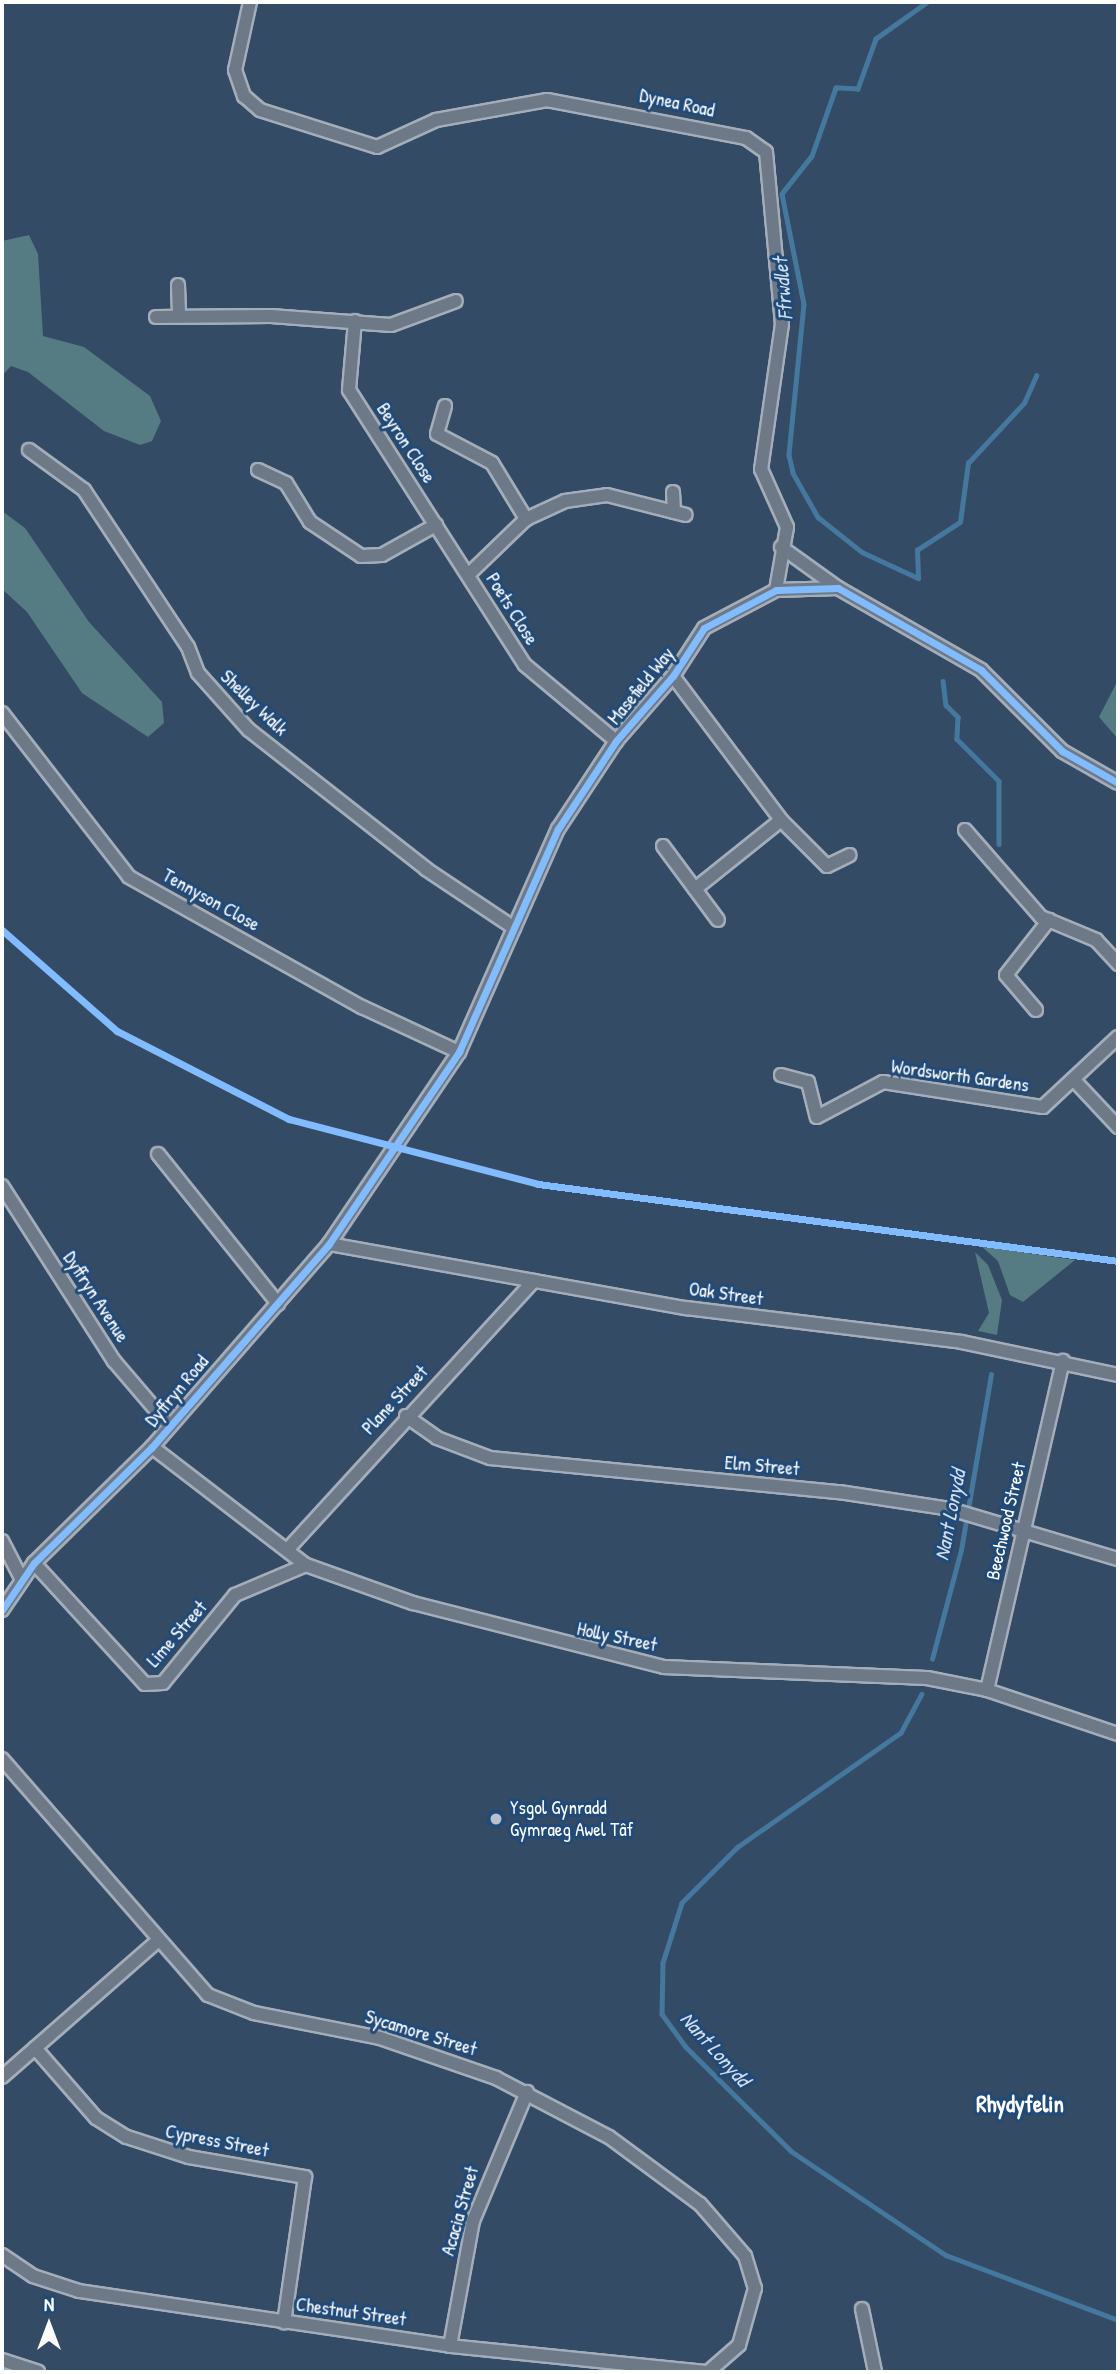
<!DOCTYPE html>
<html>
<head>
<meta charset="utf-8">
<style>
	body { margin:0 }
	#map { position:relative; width:1120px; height:2374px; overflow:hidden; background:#344b65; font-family:"Patrick Hand",sans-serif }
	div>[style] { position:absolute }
	.green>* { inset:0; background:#557b83 }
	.stream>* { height:4.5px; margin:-2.25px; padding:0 2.25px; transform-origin:2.25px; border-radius:2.25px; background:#45789e }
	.roads { filter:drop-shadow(2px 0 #a4aeba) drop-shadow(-2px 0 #a4aeba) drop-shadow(0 2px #a4aeba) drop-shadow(0 -2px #a4aeba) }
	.minor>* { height:12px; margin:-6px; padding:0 6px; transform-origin:6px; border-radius:6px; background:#6d7986 }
	.cycleway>* { height:7px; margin:-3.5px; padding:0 3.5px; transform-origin:3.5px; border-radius:3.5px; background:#80bcff }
	.dots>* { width:19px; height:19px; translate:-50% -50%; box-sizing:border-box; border:4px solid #1f4a7a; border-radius:50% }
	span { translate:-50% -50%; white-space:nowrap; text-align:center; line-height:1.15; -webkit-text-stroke:6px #1f4a7a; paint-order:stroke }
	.street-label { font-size:19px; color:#fff }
	.poi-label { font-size:19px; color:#fff }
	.left { translate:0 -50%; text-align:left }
	.water-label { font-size:21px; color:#d1dee8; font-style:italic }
	.quarter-label { font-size:23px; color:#fff; font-weight:700 }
	.frame { position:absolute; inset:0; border:4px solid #fff; pointer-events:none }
	.north { position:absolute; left:14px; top:2290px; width:70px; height:70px; -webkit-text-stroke:5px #1f4a7a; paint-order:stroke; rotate:0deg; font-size:19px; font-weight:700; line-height:28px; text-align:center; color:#fff }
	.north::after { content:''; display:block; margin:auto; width:24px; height:32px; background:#fff; clip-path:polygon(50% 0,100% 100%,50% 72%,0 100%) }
</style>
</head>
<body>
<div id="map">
	<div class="green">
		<div style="clip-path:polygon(29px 235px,38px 254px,43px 336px,84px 347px,150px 396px,161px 421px,152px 441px,140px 445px,104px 431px,28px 372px,11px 366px,2px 376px,2px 241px)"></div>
		<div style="clip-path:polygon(2px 511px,25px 528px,89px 622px,162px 702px,164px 723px,148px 737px,82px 693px,27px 612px,2px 589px)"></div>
		<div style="clip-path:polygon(1118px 680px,1118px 739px,1099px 717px)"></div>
		<div style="clip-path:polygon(981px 1246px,1075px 1260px,1023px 1302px,1010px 1295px,998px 1261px)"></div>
		<div style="clip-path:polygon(975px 1252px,988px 1265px,1002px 1300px,997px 1335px,978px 1331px,989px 1313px)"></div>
	</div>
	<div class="stream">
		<div style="left:928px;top:2px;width:64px;rotate:144.6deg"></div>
		<div style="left:876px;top:39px;width:53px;rotate:109.8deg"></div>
		<div style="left:858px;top:89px;width:22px;rotate:-177deg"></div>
		<div style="left:836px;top:88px;width:72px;rotate:109.4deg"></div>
		<div style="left:812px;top:156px;width:48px;rotate:128.3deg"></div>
		<div style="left:782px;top:194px;width:112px;rotate:78.7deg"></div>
		<div style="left:804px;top:304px;width:152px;rotate:95.7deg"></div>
		<div style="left:789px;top:455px;width:18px;rotate:77deg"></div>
		<div style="left:793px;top:473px;width:51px;rotate:60.4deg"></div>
		<div style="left:818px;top:517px;width:56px;rotate:38.5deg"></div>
		<div style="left:862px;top:552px;width:62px;rotate:24.9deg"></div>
		<div style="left:918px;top:578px;width:28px;rotate:-92deg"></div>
		<div style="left:917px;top:550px;width:51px;rotate:-33.1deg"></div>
		<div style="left:960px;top:522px;width:60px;rotate:-82.3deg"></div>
		<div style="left:968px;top:463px;width:82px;rotate:-47deg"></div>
		<div style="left:1024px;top:403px;width:30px;rotate:-66deg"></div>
		<div style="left:943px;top:681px;width:24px;rotate:83deg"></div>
		<div style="left:946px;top:705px;width:17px;rotate:45deg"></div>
		<div style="left:958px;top:717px;width:22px;rotate:93deg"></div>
		<div style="left:957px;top:739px;width:59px;rotate:45deg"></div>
		<div style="left:999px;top:781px;width:63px;rotate:90deg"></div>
		<div style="left:932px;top:1659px;width:113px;rotate:-75.1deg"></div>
		<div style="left:961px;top:1550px;width:178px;rotate:-80.3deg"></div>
		<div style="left:922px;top:1694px;width:44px;rotate:118.3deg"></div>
		<div style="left:901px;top:1733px;width:199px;rotate:145deg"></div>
		<div style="left:738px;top:1847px;width:79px;rotate:135deg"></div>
		<div style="left:682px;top:1903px;width:63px;rotate:107.6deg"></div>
		<div style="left:663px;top:1963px;width:51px;rotate:91.1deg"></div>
		<div style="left:662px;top:2014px;width:39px;rotate:54deg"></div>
		<div style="left:685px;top:2046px;width:149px;rotate:44.7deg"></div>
		<div style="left:791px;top:2151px;width:187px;rotate:33.9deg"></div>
		<div style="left:946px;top:2255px;width:184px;rotate:20.7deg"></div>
	</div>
	<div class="roads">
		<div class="minor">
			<div style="left:250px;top:2px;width:70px;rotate:102.4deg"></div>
			<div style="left:235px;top:70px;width:28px;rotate:71deg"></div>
			<div style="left:244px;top:96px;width:21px;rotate:41deg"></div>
			<div style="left:260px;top:110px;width:123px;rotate:17.5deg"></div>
			<div style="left:377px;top:147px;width:65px;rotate:-24.6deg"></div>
			<div style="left:436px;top:120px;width:113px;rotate:-10.2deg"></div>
			<div style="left:547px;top:100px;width:203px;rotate:10.8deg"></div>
			<div style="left:746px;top:138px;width:24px;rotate:35deg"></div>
			<div style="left:766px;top:152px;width:173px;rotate:84.7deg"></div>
			<div style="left:782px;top:324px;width:147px;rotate:98.2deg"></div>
			<div style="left:761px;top:469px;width:64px;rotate:65.9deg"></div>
			<div style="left:787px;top:527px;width:64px;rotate:99.9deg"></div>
			<div style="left:178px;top:285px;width:30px;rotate:88deg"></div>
			<div style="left:156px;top:317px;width:115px;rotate:-0.5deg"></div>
			<div style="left:271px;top:316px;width:120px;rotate:4.3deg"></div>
			<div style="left:391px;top:325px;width:69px;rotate:-20.3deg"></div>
			<div style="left:355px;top:321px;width:69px;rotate:95deg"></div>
			<div style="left:349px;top:390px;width:326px;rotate:57.4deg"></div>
			<div style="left:525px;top:665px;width:119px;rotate:39.9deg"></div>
			<div style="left:445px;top:406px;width:29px;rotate:106deg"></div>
			<div style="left:437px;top:434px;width:62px;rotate:27.8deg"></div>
			<div style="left:492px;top:463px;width:66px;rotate:58.7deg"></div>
			<div style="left:29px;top:450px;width:68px;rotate:36deg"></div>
			<div style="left:84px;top:490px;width:188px;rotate:56.5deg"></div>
			<div style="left:188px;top:647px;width:28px;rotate:69deg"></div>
			<div style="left:198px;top:673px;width:76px;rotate:48.2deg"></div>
			<div style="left:249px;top:730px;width:225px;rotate:38.1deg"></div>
			<div style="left:426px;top:869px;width:106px;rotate:33.8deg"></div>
			<div style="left:258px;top:470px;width:31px;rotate:25deg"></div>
			<div style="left:286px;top:483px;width:46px;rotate:58.4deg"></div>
			<div style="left:310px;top:522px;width:61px;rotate:33.7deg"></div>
			<div style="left:361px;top:556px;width:21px;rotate:-3deg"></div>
			<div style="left:382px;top:555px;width:62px;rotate:-29.1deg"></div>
			<div style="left:673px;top:492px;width:20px;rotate:87deg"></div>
			<div style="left:781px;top:547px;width:70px;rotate:35.7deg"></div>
			<div style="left:468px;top:575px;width:81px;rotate:-44deg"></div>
			<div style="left:526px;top:519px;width:43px;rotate:-24.8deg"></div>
			<div style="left:565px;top:501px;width:42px;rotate:-8.1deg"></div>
			<div style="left:607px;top:495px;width:81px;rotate:14.2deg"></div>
			<div style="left:673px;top:676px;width:180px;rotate:53.1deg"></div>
			<div style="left:781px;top:820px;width:65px;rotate:45deg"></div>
			<div style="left:827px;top:866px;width:25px;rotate:-26deg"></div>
			<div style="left:2px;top:713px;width:207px;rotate:52.2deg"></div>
			<div style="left:129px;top:877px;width:267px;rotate:29.2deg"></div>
			<div style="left:362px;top:1007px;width:107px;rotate:24.9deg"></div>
			<div style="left:965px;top:830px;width:116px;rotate:48.9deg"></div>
			<div style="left:1041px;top:917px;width:60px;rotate:22.7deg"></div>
			<div style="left:1096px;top:940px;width:33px;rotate:47deg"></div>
			<div style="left:663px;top:846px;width:92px;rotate:53.4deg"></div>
			<div style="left:695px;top:889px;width:110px;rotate:-38.7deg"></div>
			<div style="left:1036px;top:1010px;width:46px;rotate:-130.6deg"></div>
			<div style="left:1006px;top:975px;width:70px;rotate:-52deg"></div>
			<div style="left:781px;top:1075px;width:28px;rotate:15deg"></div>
			<div style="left:808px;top:1082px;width:36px;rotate:76deg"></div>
			<div style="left:817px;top:1117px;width:75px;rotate:-27.9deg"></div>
			<div style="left:883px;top:1082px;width:162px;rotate:8.9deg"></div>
			<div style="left:1043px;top:1107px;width:103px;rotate:-43deg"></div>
			<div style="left:1073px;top:1079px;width:66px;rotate:46.8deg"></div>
			<div style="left:158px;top:1154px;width:192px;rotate:51.3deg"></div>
			<div style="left:2px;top:1186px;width:208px;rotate:57.4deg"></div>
			<div style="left:114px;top:1361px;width:82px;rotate:49.5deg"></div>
			<div style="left:329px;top:1244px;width:363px;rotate:10.2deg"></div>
			<div style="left:686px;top:1308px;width:278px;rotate:7deg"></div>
			<div style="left:962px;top:1342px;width:159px;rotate:11.9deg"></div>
			<div style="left:406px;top:1416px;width:38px;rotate:35deg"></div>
			<div style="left:437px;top:1438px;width:57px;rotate:20.7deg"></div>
			<div style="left:490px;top:1458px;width:351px;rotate:5.6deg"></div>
			<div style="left:839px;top:1492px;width:112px;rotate:8.7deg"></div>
			<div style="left:950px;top:1509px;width:175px;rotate:16.6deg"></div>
			<div style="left:152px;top:1447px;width:194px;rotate:37.5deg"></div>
			<div style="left:306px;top:1565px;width:114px;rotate:19.6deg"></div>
			<div style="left:413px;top:1603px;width:259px;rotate:14.3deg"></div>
			<div style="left:664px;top:1667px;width:263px;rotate:2.4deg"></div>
			<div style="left:927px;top:1678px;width:61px;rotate:11.3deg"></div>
			<div style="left:987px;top:1690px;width:138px;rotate:18.6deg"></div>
			<div style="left:2px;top:1541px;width:42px;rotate:62.8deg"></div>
			<div style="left:288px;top:1549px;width:364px;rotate:-47.5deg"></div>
			<div style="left:34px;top:1563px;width:164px;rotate:47.5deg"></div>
			<div style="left:145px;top:1684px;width:18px;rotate:-3deg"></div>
			<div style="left:163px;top:1683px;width:114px;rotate:-50.7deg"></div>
			<div style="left:235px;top:1595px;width:77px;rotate:-22.9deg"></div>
			<div style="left:2px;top:1610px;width:57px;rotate:-55.8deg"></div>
			<div style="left:34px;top:1563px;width:165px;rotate:-44.5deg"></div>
			<div style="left:152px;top:1447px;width:269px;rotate:-48.9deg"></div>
			<div style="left:329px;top:1244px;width:232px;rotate:-55.9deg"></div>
			<div style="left:459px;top:1052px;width:244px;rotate:-66.1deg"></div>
			<div style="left:558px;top:829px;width:105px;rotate:-56.6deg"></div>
			<div style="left:616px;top:741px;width:86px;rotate:-48.8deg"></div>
			<div style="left:673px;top:676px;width:57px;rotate:-57.1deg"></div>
			<div style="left:704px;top:628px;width:81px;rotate:-27.8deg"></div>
			<div style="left:776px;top:590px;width:62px;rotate:-1.8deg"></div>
			<div style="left:838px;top:588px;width:165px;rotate:29.8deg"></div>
			<div style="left:981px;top:670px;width:115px;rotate:45deg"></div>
			<div style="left:1062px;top:751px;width:64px;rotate:29.7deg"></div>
			<div style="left:987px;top:1690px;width:338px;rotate:-77deg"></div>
			<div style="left:2px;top:1759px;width:313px;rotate:48.9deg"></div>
			<div style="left:208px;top:1995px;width:49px;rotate:21.4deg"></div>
			<div style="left:254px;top:2013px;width:128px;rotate:11.2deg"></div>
			<div style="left:380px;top:2038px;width:123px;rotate:19deg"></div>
			<div style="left:496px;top:2078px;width:127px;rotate:27.6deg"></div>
			<div style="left:609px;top:2137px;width:113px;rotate:36.4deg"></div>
			<div style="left:700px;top:2204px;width:69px;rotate:49.1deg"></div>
			<div style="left:745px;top:2256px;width:34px;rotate:73deg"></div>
			<div style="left:755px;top:2288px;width:59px;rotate:105.7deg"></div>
			<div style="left:739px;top:2345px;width:41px;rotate:138.9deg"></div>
			<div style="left:35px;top:2048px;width:93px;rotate:48.9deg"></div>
			<div style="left:96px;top:2118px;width:36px;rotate:32deg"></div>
			<div style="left:127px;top:2137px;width:65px;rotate:17.9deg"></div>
			<div style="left:189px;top:2157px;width:118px;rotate:9.8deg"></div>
			<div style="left:305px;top:2177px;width:147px;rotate:98.2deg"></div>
			<div style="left:2px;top:2077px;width:205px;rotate:-41.2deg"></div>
			<div style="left:2px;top:2255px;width:37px;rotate:34deg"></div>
			<div style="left:33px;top:2276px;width:48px;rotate:18.1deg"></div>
			<div style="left:79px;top:2291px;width:375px;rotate:8.4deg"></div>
			<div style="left:450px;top:2346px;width:256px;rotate:5.8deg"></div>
			<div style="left:862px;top:2309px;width:64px;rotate:78.3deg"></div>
			<div style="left:450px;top:2346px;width:127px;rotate:-79.6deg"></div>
			<div style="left:473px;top:2221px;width:140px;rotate:-67.3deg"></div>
			<div style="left:2px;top:2360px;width:38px;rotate:18deg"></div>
		</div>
	</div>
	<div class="cycleway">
		<div style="left:2px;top:930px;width:153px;rotate:41.3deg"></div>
		<div style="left:117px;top:1031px;width:193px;rotate:27.1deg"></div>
		<div style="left:289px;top:1119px;width:257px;rotate:14.6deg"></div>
		<div style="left:538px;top:1184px;width:585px;rotate:7.56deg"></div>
		<div style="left:2px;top:1610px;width:57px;rotate:-55.8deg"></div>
		<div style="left:34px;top:1563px;width:165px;rotate:-44.5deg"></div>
		<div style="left:152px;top:1447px;width:269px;rotate:-48.9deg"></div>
		<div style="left:329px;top:1244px;width:232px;rotate:-55.9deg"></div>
		<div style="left:459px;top:1052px;width:244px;rotate:-66.1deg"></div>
		<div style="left:558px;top:829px;width:105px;rotate:-56.6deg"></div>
		<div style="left:616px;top:741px;width:86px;rotate:-48.8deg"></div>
		<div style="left:673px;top:676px;width:57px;rotate:-57.1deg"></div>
		<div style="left:704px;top:628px;width:81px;rotate:-27.8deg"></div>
		<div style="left:776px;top:590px;width:62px;rotate:-1.8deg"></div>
		<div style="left:838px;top:588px;width:165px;rotate:29.8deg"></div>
		<div style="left:981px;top:670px;width:115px;rotate:45deg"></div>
		<div style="left:1062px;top:751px;width:64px;rotate:29.7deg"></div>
	</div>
	<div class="dots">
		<div style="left:496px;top:1819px;background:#b8c0c9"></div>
	</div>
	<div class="street-label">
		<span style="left:677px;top:103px;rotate:12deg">Dynea Road</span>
		<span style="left:406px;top:443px;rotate:57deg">Beyron Close</span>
		<span style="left:512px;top:609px;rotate:58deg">Poets Close</span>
		<span style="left:641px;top:686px;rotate:-51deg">Masefield Way</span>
		<span style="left:254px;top:703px;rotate:44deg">Shelley Walk</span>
		<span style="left:211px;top:900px;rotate:29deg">Tennyson Close</span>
		<span style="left:960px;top:1076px;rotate:8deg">Wordsworth Gardens</span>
		<span style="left:726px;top:1294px;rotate:8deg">Oak Street</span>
		<span style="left:96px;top:1297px;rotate:57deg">Dyffryn Avenue</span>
		<span style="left:177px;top:1391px;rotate:-50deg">Dyffryn Road</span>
		<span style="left:395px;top:1400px;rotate:-47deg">Plane Street</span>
		<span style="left:762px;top:1466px;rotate:5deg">Elm Street</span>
		<span style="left:1006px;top:1521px;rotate:-77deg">Beechwood Street</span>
		<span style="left:177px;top:1634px;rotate:-49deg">Lime Street</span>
		<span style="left:617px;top:1637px;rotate:12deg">Holly Street</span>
		<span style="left:421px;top:2033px;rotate:17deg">Sycamore Street</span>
		<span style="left:217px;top:2141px;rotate:11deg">Cypress Street</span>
		<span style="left:460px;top:2211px;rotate:-74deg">Acacia Street</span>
		<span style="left:351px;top:2312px;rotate:8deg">Chestnut Street</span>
	</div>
	<div class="poi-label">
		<span class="left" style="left:510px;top:1819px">Ysgol Gynradd<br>Gymraeg Awel Tâf</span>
	</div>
	<div class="water-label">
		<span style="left:783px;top:289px;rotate:-95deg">Ffrwdlet</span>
		<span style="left:950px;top:1515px;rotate:-79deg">Nant Lonydd</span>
		<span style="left:715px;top:2049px;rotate:48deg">Nant Lonydd</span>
	</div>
	<div class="quarter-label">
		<span style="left:1020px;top:2104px">Rhydyfelin</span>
	</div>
	<div class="frame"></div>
	<div class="north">N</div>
</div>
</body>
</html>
